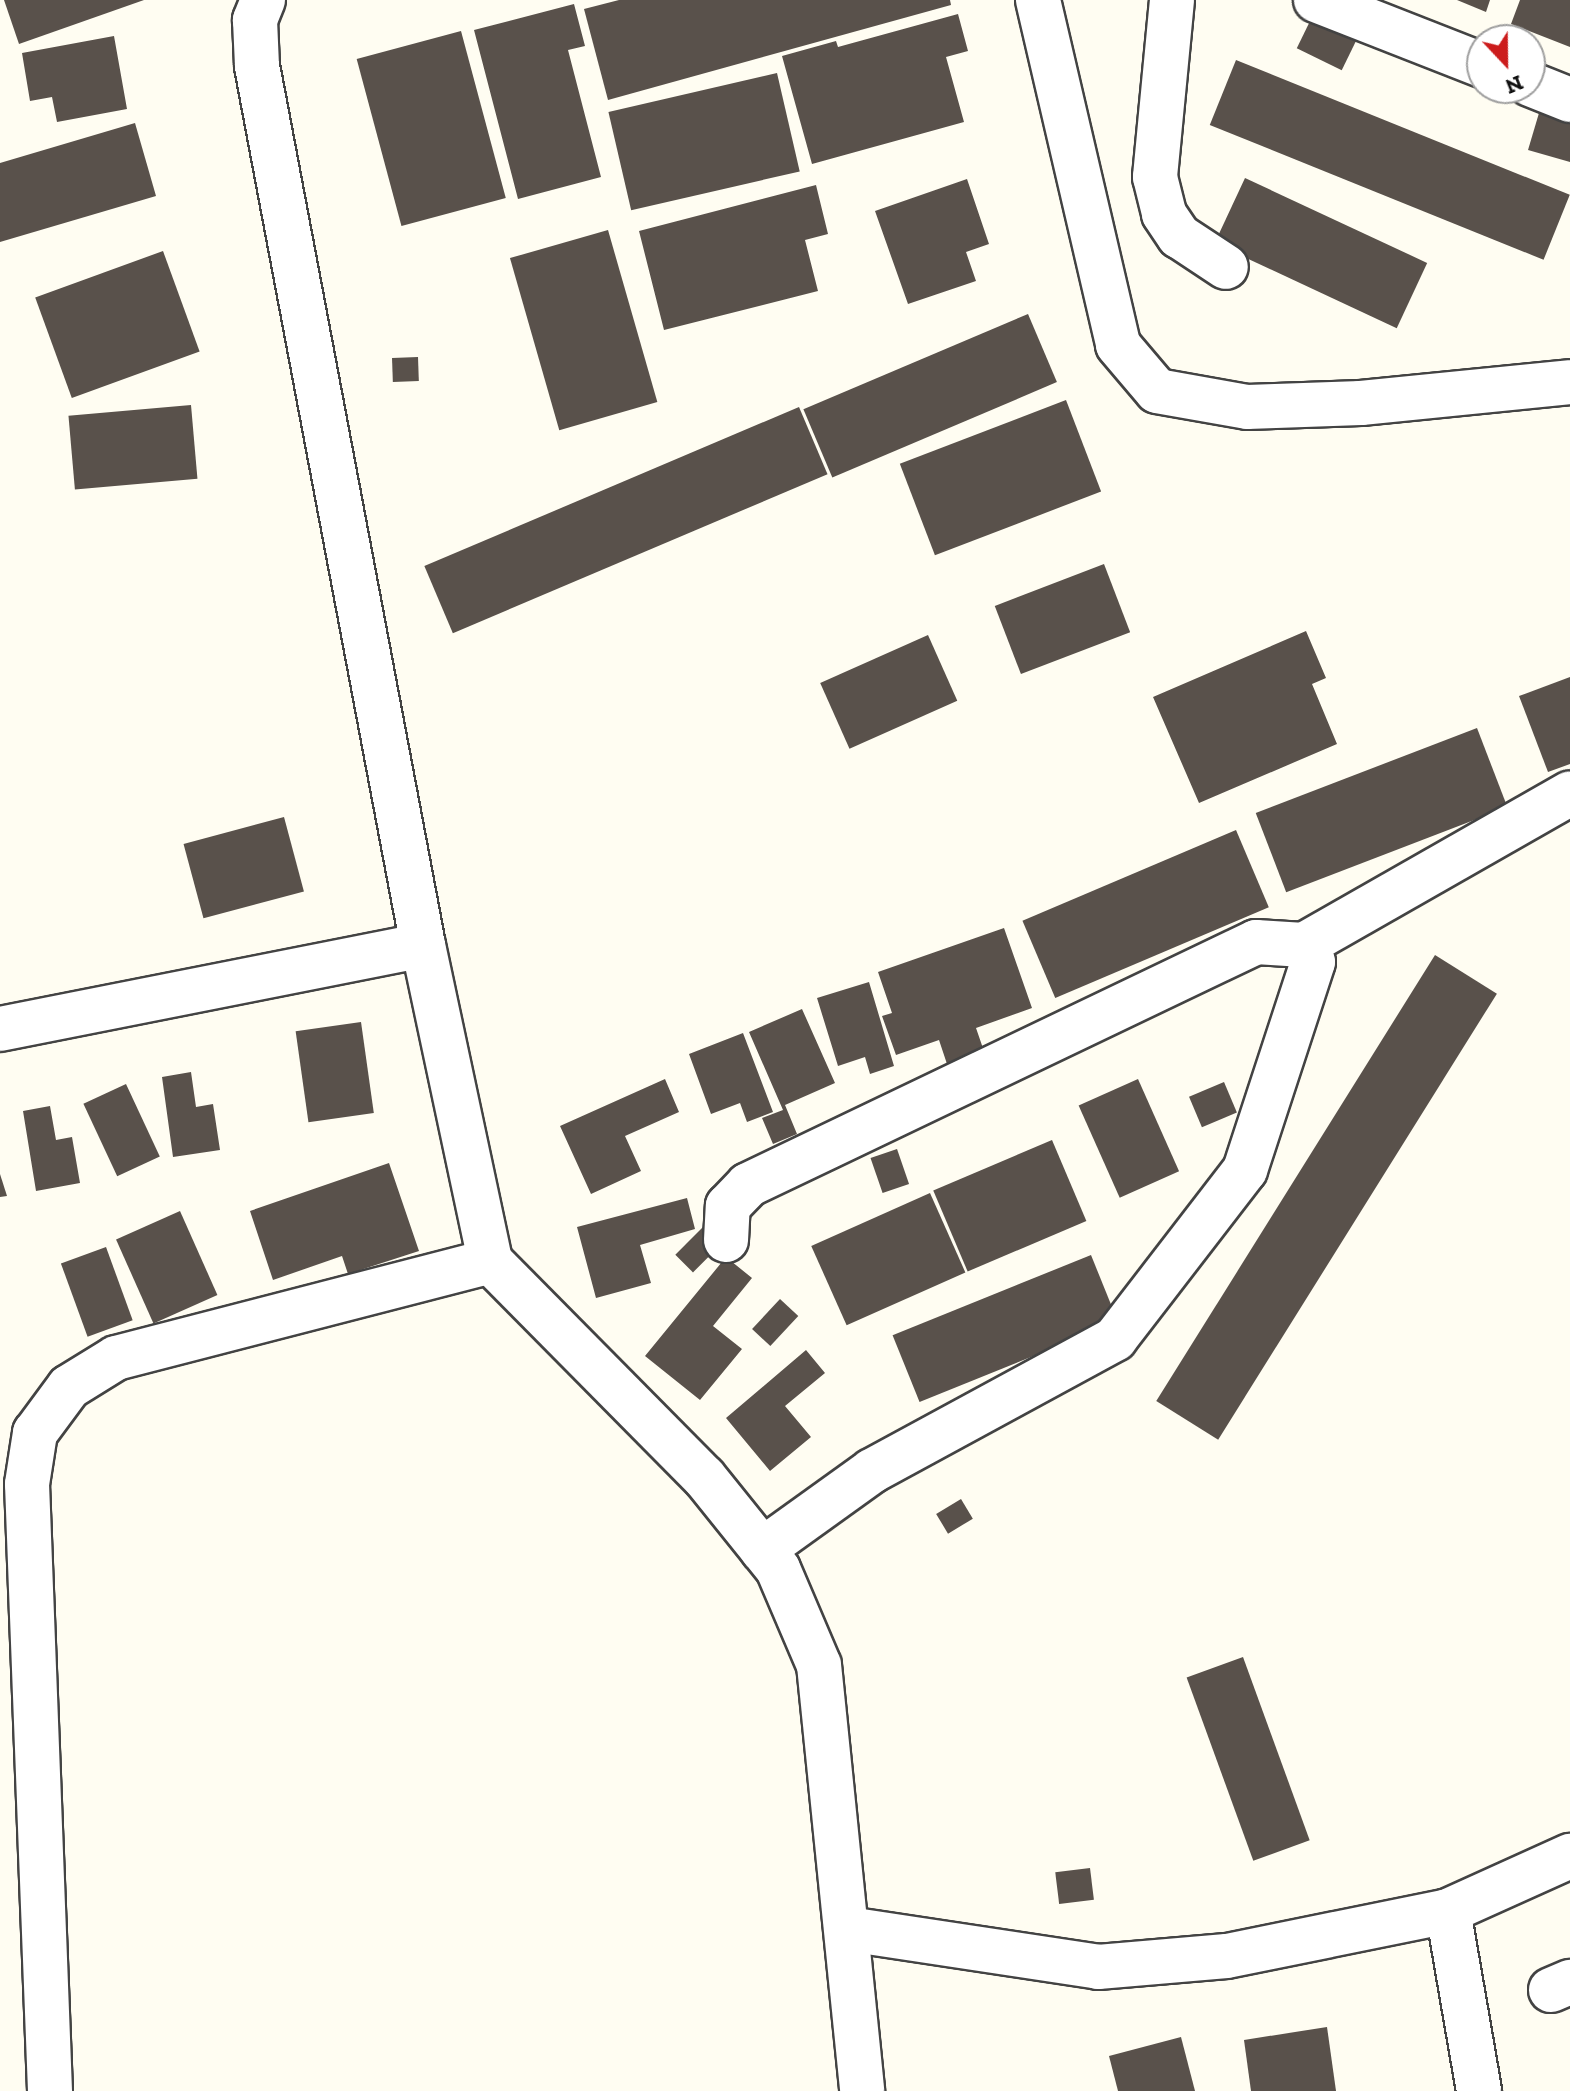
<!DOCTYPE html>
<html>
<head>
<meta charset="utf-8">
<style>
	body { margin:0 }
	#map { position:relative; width:1570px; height:2091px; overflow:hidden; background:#fffdf2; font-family:"Zilla Slab",serif }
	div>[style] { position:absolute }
	.building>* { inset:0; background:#59514b; transform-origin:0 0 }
	.roads { filter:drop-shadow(2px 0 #434343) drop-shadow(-2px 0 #434343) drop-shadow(0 2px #434343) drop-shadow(0 -2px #434343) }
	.minor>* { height:44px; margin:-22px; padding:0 22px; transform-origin:22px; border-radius:22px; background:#fff }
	span { translate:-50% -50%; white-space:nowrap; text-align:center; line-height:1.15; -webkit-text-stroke:8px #fff; paint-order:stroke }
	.north { position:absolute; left:1466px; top:24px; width:80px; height:80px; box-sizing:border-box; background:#fff; border:2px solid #9f9f9f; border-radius:50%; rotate:158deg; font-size:22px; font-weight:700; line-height:32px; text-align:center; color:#101010 }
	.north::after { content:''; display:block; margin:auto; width:28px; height:36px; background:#cc1c1c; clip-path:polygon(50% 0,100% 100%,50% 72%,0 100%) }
</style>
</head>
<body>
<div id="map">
	<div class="building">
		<div style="clip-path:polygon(4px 0,144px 0,19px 44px)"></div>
		<div style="clip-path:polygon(619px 0,950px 0,951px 5px,608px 100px,584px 9px)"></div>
		<div style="clip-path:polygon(1457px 0,1490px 0,1486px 12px)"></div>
		<div style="clip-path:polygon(1520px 0,1570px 0,1570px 47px,1511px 24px)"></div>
		<div style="clip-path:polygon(574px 4px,585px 46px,568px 50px,601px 177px,518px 199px,474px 30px)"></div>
		<div style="clip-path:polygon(958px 14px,968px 51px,946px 57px,964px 122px,812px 164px,782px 56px,836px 41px,838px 47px)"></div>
		<div style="left:1313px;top:15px;width:50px;height:37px;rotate:26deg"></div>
		<div style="left:461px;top:31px;width:173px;height:108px;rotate:75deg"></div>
		<div style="clip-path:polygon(114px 36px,127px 109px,57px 122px,52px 97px,30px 101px,22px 53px)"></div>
		<div style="left:1236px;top:60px;width:360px;height:70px;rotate:22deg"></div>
		<div style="left:777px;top:73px;width:101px;height:173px;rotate:77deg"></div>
		<div style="clip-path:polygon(1539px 113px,1570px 122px,1570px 162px,1528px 150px)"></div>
		<div style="clip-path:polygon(135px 123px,156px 196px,0 242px,0 163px)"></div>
		<div style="left:1245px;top:178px;width:201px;height:72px;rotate:25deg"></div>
		<div style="clip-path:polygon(967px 179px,989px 244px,966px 252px,976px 281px,908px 304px,875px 211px)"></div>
		<div style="clip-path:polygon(816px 185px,828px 234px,805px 240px,818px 291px,664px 330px,639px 231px)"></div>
		<div style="left:608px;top:230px;width:179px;height:102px;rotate:74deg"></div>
		<div style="left:163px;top:251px;width:107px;height:136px;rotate:70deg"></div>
		<div style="left:1028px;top:314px;width:74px;height:244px;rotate:67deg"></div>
		<div style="left:418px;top:357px;width:24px;height:26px;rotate:88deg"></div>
		<div style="left:1066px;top:400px;width:98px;height:178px;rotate:69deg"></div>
		<div style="left:191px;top:405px;width:74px;height:123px;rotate:85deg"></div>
		<div style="left:799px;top:407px;width:73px;height:407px;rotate:67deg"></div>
		<div style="left:1104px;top:564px;width:73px;height:117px;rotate:69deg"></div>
		<div style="clip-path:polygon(1306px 631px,1326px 678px,1312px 684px,1337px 744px,1199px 803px,1153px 697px)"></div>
		<div style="left:928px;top:635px;width:72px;height:118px;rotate:66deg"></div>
		<div style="clip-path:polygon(1570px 677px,1570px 764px,1548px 772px,1519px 696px)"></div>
		<div style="left:1477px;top:728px;width:85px;height:237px;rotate:69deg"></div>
		<div style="left:284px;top:817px;width:77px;height:104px;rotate:75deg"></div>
		<div style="left:1236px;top:830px;width:84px;height:232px;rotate:67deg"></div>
		<div style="clip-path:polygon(1004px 928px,1032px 1008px,976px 1028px,986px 1057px,949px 1070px,939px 1040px,896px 1055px,882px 1016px,892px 1013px,878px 972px)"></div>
		<div style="left:1435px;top:955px;width:73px;height:526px;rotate:32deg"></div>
		<div style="clip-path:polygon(869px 982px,894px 1066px,870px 1074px,865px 1057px,838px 1066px,817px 998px)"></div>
		<div style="clip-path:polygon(802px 1009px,835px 1083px,785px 1105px,797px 1134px,773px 1144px,762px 1118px,783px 1110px,749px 1032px)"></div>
		<div style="left:361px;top:1022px;width:92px;height:66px;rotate:82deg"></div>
		<div style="clip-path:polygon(743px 1033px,773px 1112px,747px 1122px,740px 1103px,711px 1114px,689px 1054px)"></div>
		<div style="clip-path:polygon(191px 1072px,196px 1107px,213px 1104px,220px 1150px,173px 1157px,162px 1077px)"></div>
		<div style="clip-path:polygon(665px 1079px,679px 1112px,625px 1136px,641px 1171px,591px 1194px,560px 1126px)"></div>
		<div style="left:1138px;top:1079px;width:101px;height:65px;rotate:66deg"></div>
		<div style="left:1224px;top:1082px;width:33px;height:38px;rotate:67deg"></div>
		<div style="left:126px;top:1084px;width:80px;height:47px;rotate:65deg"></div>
		<div style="clip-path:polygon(50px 1106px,56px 1140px,72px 1137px,80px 1183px,36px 1191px,23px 1111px)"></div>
		<div style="left:1052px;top:1140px;width:88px;height:129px;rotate:67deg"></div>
		<div style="left:897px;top:1149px;width:37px;height:28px;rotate:71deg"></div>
		<div style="clip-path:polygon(389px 1163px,419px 1251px,348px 1274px,342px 1256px,273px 1280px,250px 1211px)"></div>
		<div style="clip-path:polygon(0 1174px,7px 1196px,0 1197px)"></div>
		<div style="left:930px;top:1193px;width:87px;height:130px;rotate:66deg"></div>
		<div style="clip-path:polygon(687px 1198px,695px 1229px,640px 1245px,651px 1283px,596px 1298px,577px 1227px)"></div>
		<div style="left:180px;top:1211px;width:92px;height:70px;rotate:66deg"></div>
		<div style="left:705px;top:1225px;width:25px;height:42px;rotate:45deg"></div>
		<div style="left:106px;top:1247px;width:78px;height:48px;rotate:70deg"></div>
		<div style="left:1091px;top:1255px;width:72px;height:214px;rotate:68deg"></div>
		<div style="clip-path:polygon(726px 1257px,752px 1278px,713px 1326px,742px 1349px,700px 1400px,645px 1356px)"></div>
		<div style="left:780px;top:1299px;width:25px;height:41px;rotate:43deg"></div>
		<div style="clip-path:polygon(806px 1350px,825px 1373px,785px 1406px,811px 1437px,770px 1471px,726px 1418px)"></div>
		<div style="left:961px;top:1499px;width:23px;height:29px;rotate:59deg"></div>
		<div style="left:1243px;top:1657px;width:195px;height:60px;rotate:70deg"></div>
		<div style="left:1090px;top:1868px;width:32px;height:35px;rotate:83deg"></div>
		<div style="clip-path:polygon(1327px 2027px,1336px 2091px,1251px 2091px,1244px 2040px)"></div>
		<div style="clip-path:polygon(1181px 2037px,1195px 2091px,1118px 2091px,1109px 2056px)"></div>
	</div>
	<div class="roads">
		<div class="minor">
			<div style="left:263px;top:0;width:22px;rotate:112deg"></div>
			<div style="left:255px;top:20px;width:46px;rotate:87.5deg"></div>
			<div style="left:257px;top:66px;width:895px;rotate:79.31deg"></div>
			<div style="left:423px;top:945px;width:323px;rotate:78deg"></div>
			<div style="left:490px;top:1261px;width:304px;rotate:45.3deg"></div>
			<div style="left:704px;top:1477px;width:118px;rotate:51.2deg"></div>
			<div style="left:778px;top:1569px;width:104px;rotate:66.9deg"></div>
			<div style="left:819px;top:1665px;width:428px;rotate:84.2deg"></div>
			<div style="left:1038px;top:0;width:354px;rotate:76.9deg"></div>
			<div style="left:1118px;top:345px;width:60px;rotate:49.7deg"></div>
			<div style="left:1157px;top:391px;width:91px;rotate:10.1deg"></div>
			<div style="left:1247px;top:407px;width:114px;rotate:-2deg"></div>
			<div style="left:1361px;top:403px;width:210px;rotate:-5.7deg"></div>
			<div style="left:1172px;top:0;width:178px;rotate:95.5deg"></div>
			<div style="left:1155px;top:177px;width:38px;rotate:76deg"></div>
			<div style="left:1164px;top:214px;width:27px;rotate:56deg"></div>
			<div style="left:1179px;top:236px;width:56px;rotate:33.4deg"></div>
			<div style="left:1316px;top:0;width:178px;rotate:21.4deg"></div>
			<div style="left:1530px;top:84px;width:43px;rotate:21.8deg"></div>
			<div style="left:1304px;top:945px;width:306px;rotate:-29.7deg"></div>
			<div style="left:0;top:1029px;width:431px;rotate:-11.2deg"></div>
			<div style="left:726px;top:1240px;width:34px;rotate:-87deg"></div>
			<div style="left:728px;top:1206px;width:29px;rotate:-46deg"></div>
			<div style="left:748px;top:1185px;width:563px;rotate:-25.56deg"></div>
			<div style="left:1256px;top:942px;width:48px;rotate:3.6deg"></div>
			<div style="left:1304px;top:945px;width:19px;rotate:62deg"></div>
			<div style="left:1313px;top:962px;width:219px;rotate:108.1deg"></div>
			<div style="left:1245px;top:1170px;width:213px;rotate:127.6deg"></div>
			<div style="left:1115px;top:1339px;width:277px;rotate:151.5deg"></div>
			<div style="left:872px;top:1471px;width:135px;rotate:144.3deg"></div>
			<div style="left:1448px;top:1911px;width:183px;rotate:80.2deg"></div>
			<div style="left:848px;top:1929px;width:253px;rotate:8.6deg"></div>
			<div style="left:1098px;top:1967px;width:129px;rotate:-4.9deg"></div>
			<div style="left:1227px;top:1956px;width:226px;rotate:-11.5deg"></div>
			<div style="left:1448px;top:1911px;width:134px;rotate:-24.3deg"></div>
			<div style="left:1551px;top:1990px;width:21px;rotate:-23deg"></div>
			<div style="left:50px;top:2091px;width:607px;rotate:-92.17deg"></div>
			<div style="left:27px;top:1484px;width:52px;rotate:-81.1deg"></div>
			<div style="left:35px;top:1433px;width:57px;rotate:-53.5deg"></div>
			<div style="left:69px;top:1387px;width:55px;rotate:-31.7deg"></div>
			<div style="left:116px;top:1358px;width:386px;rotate:-14.5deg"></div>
		</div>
	</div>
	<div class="north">N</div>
</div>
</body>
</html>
